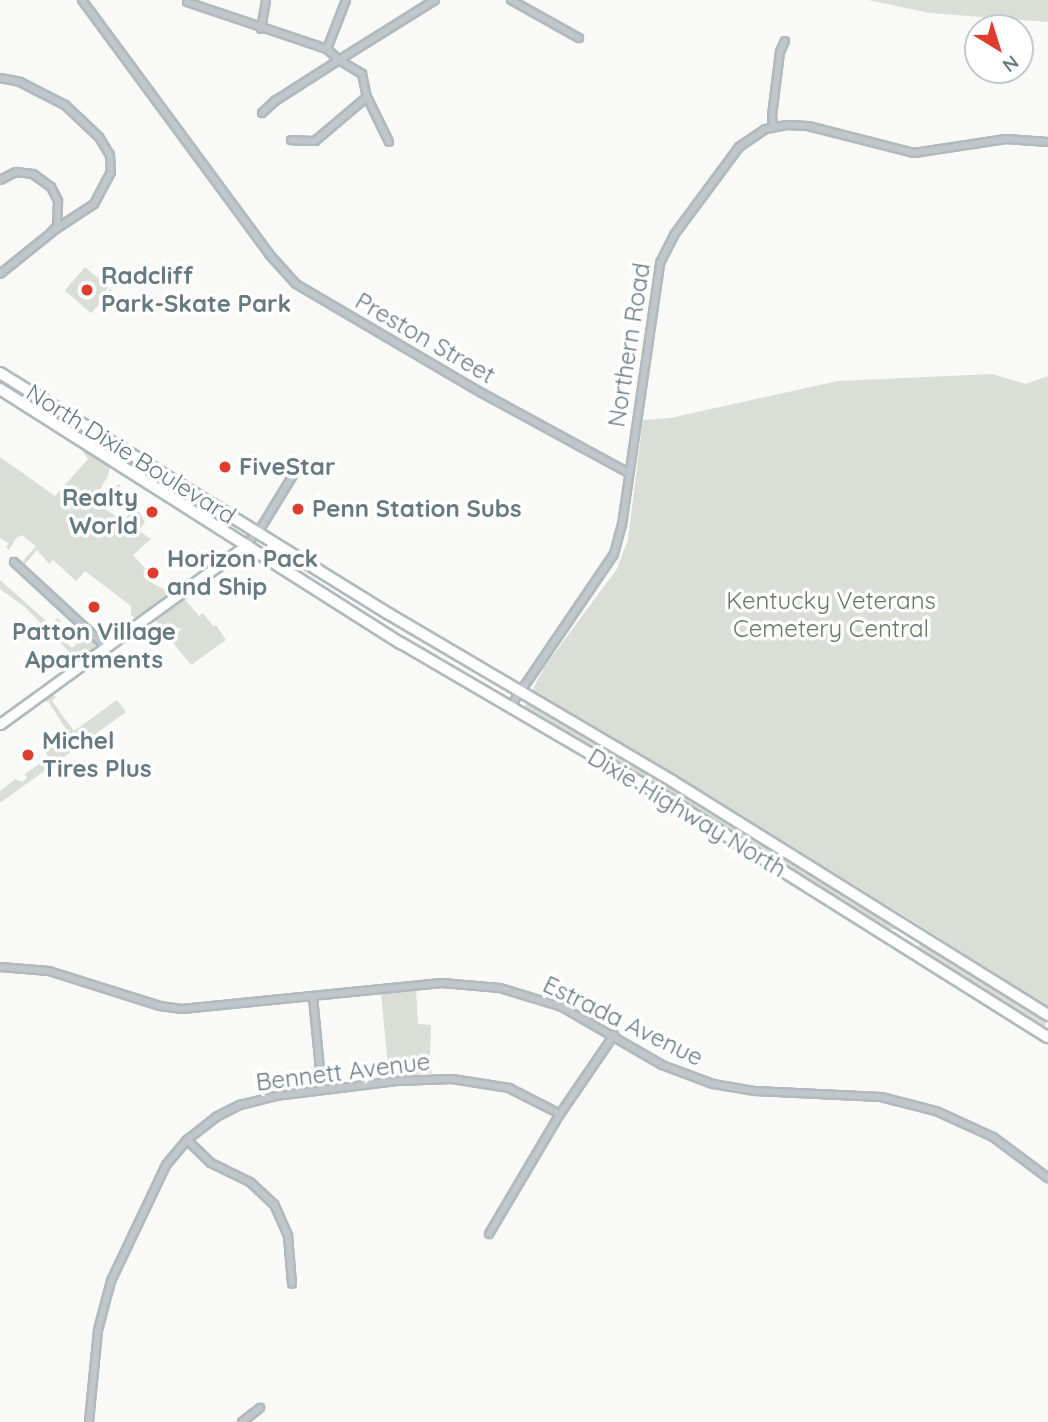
<!DOCTYPE html>
<html>
<head>
<meta charset="utf-8">
<style>
	body { margin:0 }
	#map { position:relative; width:1048px; height:1422px; overflow:hidden; background:#f9f9f7; font-family:Quicksand,sans-serif }
	div>[style] { position:absolute }
	.green>* { inset:0; background:#daded6; transform-origin:0 0 }
	.roads { filter:drop-shadow(2px 0 #b0b9bc) drop-shadow(-2px 0 #b0b9bc) drop-shadow(0 2px #b0b9bc) drop-shadow(0 -2px #b0b9bc) }
	.minor>* { height:6px; margin:-3px; padding:0 3px; transform-origin:3px; border-radius:3px; background:#c0c6c9 }
	.secondary>* { height:9px; margin:-4.5px; padding:0 4.5px; transform-origin:4.5px; border-radius:4.5px; background:#fff }
	.trunk>* { height:10px; margin:-5px; padding:0 5px; transform-origin:5px; border-radius:5px; background:#fff }
	.dots>* { width:19px; height:19px; translate:-50% -50%; box-sizing:border-box; border:4px solid #fff; border-radius:50% }
	span { translate:-50% -50%; white-space:nowrap; text-align:center; line-height:1.15; -webkit-text-stroke:7px #fff; paint-order:stroke }
	.poi-label { font-size:24px; color:#657a81; font-weight:700 }
	.left { translate:0 -50%; text-align:left }
	.right { translate:-100% -50%; text-align:right }
	.street-label { font-size:24px; color:#657a81 }
	.park-label { font-size:24px; color:#6b7964 }
	.north { position:absolute; left:964px; top:14px; width:70px; height:70px; box-sizing:border-box; background:#fff; border:2px solid #c1cacd; border-radius:50%; rotate:142deg; font-size:19px; font-weight:700; line-height:28px; text-align:center; color:#657a81 }
	.north::after { content:''; display:block; margin:auto; width:24px; height:32px; background:#df3c30; clip-path:polygon(50% 0,100% 100%,50% 72%,0 100%) }
</style>
</head>
<body>
<div id="map">
	<div class="green">
		<div style="clip-path:polygon(868px 0,1048px 0,1048px 22px,930px 13px)"></div>
		<div style="left:85px;top:267px;width:35px;height:31px;rotate:41deg"></div>
		<div style="clip-path:polygon(992px 374px,1026px 384px,1048px 376px,1048px 1007px,903px 915px,532px 691px,545px 666px,617px 569px,628px 539px,643px 420px,670px 418px,838px 381px)"></div>
		<div style="clip-path:polygon(85px 448px,110px 465px,108px 476px,100px 489px,107px 494px,119px 484px,121px 486px,106px 510px,124px 521px,130px 512px,139px 512px,145px 522px,139px 531px,151px 539px,133px 555px,152px 576px,152px 583px,165px 590px,167px 595px,135px 618px,131px 615px,131px 606px,85px 571px,76px 581px,53px 560px,49px 564px,37px 550px,25px 564px,23px 561px,36px 546px,22px 535px,16px 538px,9px 550px,6px 547px,9px 544px,0 538px,0 457px,55px 496px,88px 459px,83px 452px)"></div>
		<div style="clip-path:polygon(0 580px,51px 625px,57px 618px,61px 621px,53px 630px,72px 648px,88px 634px,95px 642px,95px 647px,81px 658px,74px 657px,25px 607px,0 589px)"></div>
		<div style="clip-path:polygon(183px 597px,199px 616px,203px 613px,213px 626px,216px 625px,226px 640px,191px 665px,155px 620px)"></div>
		<div style="clip-path:polygon(50px 693px,56px 697px,52px 701px,74px 731px,117px 700px,126px 712px,0 803px,0 791px,15px 779px,22px 782px,27px 778px,25px 774px,49px 757px,45px 752px,56px 744px,60px 748px,72px 739px,48px 701px,39px 703px)"></div>
		<div style="clip-path:polygon(526px 703px,634px 763px,898px 929px,890px 929px,524px 709px)"></div>
		<div style="left:922px;top:941px;width:149px;height:12px;rotate:32deg"></div>
		<div style="clip-path:polygon(416px 989px,418px 1024px,431px 1025px,430px 1058px,432px 1073px,389px 1078px,381px 993px)"></div>
	</div>
	<div class="roads">
		<div class="minor">
			<div style="left:82px;top:0;width:315px;rotate:53.6deg"></div>
			<div style="left:269px;top:254px;width:40px;rotate:48deg"></div>
			<div style="left:296px;top:284px;width:216px;rotate:30.4deg"></div>
			<div style="left:482px;top:393px;width:167px;rotate:28.6deg"></div>
			<div style="left:511px;top:0;width:78px;rotate:29.2deg"></div>
			<div style="left:187px;top:2px;width:148px;rotate:18.6deg"></div>
			<div style="left:327px;top:49px;width:16px;rotate:43deg"></div>
			<div style="left:339px;top:60px;width:113px;rotate:-32deg"></div>
			<div style="left:261px;top:29px;width:29px;rotate:-80deg"></div>
			<div style="left:327px;top:49px;width:53px;rotate:-68.8deg"></div>
			<div style="left:0;top:78px;width:20px;rotate:11deg"></div>
			<div style="left:20px;top:82px;width:51px;rotate:27.1deg"></div>
			<div style="left:65px;top:105px;width:47px;rotate:43.3deg"></div>
			<div style="left:99px;top:137px;width:21px;rotate:59deg"></div>
			<div style="left:110px;top:155px;width:17px;rotate:87deg"></div>
			<div style="left:111px;top:172px;width:36px;rotate:118deg"></div>
			<div style="left:94px;top:204px;width:49px;rotate:146.6deg"></div>
			<div style="left:367px;top:97px;width:50px;rotate:63.9deg"></div>
			<div style="left:262px;top:113px;width:18px;rotate:-43deg"></div>
			<div style="left:275px;top:101px;width:76px;rotate:-32.6deg"></div>
			<div style="left:339px;top:60px;width:27px;rotate:31deg"></div>
			<div style="left:362px;top:74px;width:24px;rotate:78deg"></div>
			<div style="left:367px;top:97px;width:68px;rotate:139.8deg"></div>
			<div style="left:315px;top:141px;width:24px;rotate:-178deg"></div>
			<div style="left:773px;top:127px;width:11px;rotate:-95deg"></div>
			<div style="left:772px;top:116px;width:64px;rotate:-82.9deg"></div>
			<div style="left:780px;top:52px;width:12px;rotate:-66deg"></div>
			<div style="left:0;top:180px;width:18px;rotate:-27deg"></div>
			<div style="left:16px;top:172px;width:17px;rotate:7deg"></div>
			<div style="left:33px;top:174px;width:22px;rotate:36deg"></div>
			<div style="left:51px;top:187px;width:16px;rotate:63deg"></div>
			<div style="left:58px;top:201px;width:25px;rotate:92deg"></div>
			<div style="left:57px;top:226px;width:9px;rotate:131deg"></div>
			<div style="left:51px;top:233px;width:65px;rotate:141.2deg"></div>
			<div style="left:246px;top:545px;width:25px;rotate:-50deg"></div>
			<div style="left:262px;top:526px;width:69px;rotate:-58.6deg"></div>
			<div style="left:14px;top:562px;width:125px;rotate:42.7deg"></div>
			<div style="left:510px;top:707px;width:185px;rotate:-55.8deg"></div>
			<div style="left:614px;top:554px;width:30px;rotate:-75deg"></div>
			<div style="left:622px;top:525px;width:265px;rotate:-81.7deg"></div>
			<div style="left:660px;top:263px;width:31px;rotate:-63deg"></div>
			<div style="left:674px;top:235px;width:109px;rotate:-53.5deg"></div>
			<div style="left:739px;top:147px;width:32px;rotate:-34deg"></div>
			<div style="left:766px;top:129px;width:21px;rotate:-11deg"></div>
			<div style="left:787px;top:125px;width:21px;rotate:3deg"></div>
			<div style="left:808px;top:126px;width:109px;rotate:14.3deg"></div>
			<div style="left:914px;top:153px;width:93px;rotate:-8.7deg"></div>
			<div style="left:1006px;top:139px;width:42px;rotate:4.1deg"></div>
			<div style="left:0;top:967px;width:49px;rotate:4.7deg"></div>
			<div style="left:49px;top:971px;width:116px;rotate:17.5deg"></div>
			<div style="left:160px;top:1006px;width:22px;rotate:8deg"></div>
			<div style="left:182px;top:1009px;width:261px;rotate:-5.7deg"></div>
			<div style="left:442px;top:983px;width:58px;rotate:4.9deg"></div>
			<div style="left:500px;top:988px;width:65px;rotate:17deg"></div>
			<div style="left:562px;top:1007px;width:116px;rotate:30.1deg"></div>
			<div style="left:662px;top:1065px;width:54px;rotate:20.4deg"></div>
			<div style="left:713px;top:1084px;width:43px;rotate:9.5deg"></div>
			<div style="left:755px;top:1091px;width:126px;rotate:2.7deg"></div>
			<div style="left:881px;top:1097px;width:57px;rotate:14.3deg"></div>
			<div style="left:936px;top:1111px;width:63px;rotate:24.5deg"></div>
			<div style="left:993px;top:1137px;width:69px;rotate:36.7deg"></div>
			<div style="left:313px;top:997px;width:93px;rotate:84.5deg"></div>
			<div style="left:187px;top:1140px;width:33px;rotate:44deg"></div>
			<div style="left:211px;top:1163px;width:43px;rotate:26deg"></div>
			<div style="left:250px;top:1182px;width:33px;rotate:43deg"></div>
			<div style="left:274px;top:1204px;width:35px;rotate:66deg"></div>
			<div style="left:288px;top:1236px;width:48px;rotate:85.2deg"></div>
			<div style="left:489px;top:1234px;width:139px;rotate:-59.4deg"></div>
			<div style="left:560px;top:1114px;width:96px;rotate:-55.6deg"></div>
			<div style="left:89px;top:1422px;width:92px;rotate:-84.4deg"></div>
			<div style="left:98px;top:1330px;width:51px;rotate:-75.1deg"></div>
			<div style="left:111px;top:1281px;width:128px;rotate:-64.6deg"></div>
			<div style="left:166px;top:1165px;width:33px;rotate:-50deg"></div>
			<div style="left:187px;top:1140px;width:37px;rotate:-38deg"></div>
			<div style="left:216px;top:1117px;width:27px;rotate:-27deg"></div>
			<div style="left:240px;top:1105px;width:36px;rotate:-14deg"></div>
			<div style="left:275px;top:1096px;width:123px;rotate:-7deg"></div>
			<div style="left:397px;top:1081px;width:55px;rotate:-2.1deg"></div>
			<div style="left:452px;top:1079px;width:58px;rotate:9deg"></div>
			<div style="left:509px;top:1088px;width:57px;rotate:27deg"></div>
			<div style="left:242px;top:1422px;width:23px;rotate:-38deg"></div>
		</div>
		<div class="secondary">
			<div style="left:0;top:724px;width:304px;rotate:-36deg"></div>
		</div>
		<div class="trunk">
			<div style="left:0;top:373px;width:458px;rotate:31.8deg"></div>
			<div style="left:389px;top:614px;width:329px;rotate:30.5deg"></div>
			<div style="left:672px;top:781px;width:443px;rotate:31.9deg"></div>
			<div style="left:0;top:389px;width:475px;rotate:32.4deg"></div>
			<div style="left:401px;top:643px;width:309px;rotate:30.3deg"></div>
			<div style="left:668px;top:799px;width:448px;rotate:32.1deg"></div>
		</div>
	</div>
	<div class="dots">
		<div style="left:87px;top:290px;background:#df3c30"></div>
		<div style="left:225px;top:467px;background:#df3c30"></div>
		<div style="left:298px;top:509px;background:#df3c30"></div>
		<div style="left:152px;top:512px;background:#df3c30"></div>
		<div style="left:153px;top:573px;background:#df3c30"></div>
		<div style="left:94px;top:607px;background:#df3c30"></div>
		<div style="left:28px;top:755px;background:#df3c30"></div>
	</div>
	<div class="poi-label">
		<span class="left" style="left:101px;top:290px">Radcliff<br>Park-Skate Park</span>
		<span class="left" style="left:239px;top:467px">FiveStar</span>
		<span class="right" style="left:138px;top:512px">Realty<br>World</span>
		<span class="left" style="left:312px;top:509px">Penn Station Subs</span>
		<span class="left" style="left:167px;top:573px">Horizon Pack<br>and Ship</span>
		<span style="left:94px;top:646px">Patton Village<br>Apartments</span>
		<span class="left" style="left:42px;top:755px">Michel<br>Tires Plus</span>
	</div>
	<div class="street-label">
		<span style="left:425px;top:338px;rotate:30deg">Preston Street</span>
		<span style="left:629px;top:345px;rotate:-81deg">Northern Road</span>
		<span style="left:131px;top:454px;rotate:32deg">North Dixie Boulevard</span>
		<span style="left:687px;top:813px;rotate:31deg">Dixie Highway North</span>
		<span style="left:623px;top:1021px;rotate:26deg">Estrada Avenue</span>
		<span style="left:343px;top:1072px;rotate:-7deg">Bennett Avenue</span>
	</div>
	<div class="park-label">
		<span style="left:831px;top:615px">Kentucky Veterans<br>Cemetery Central</span>
	</div>
	<div class="north">N</div>
</div>
</body>
</html>
